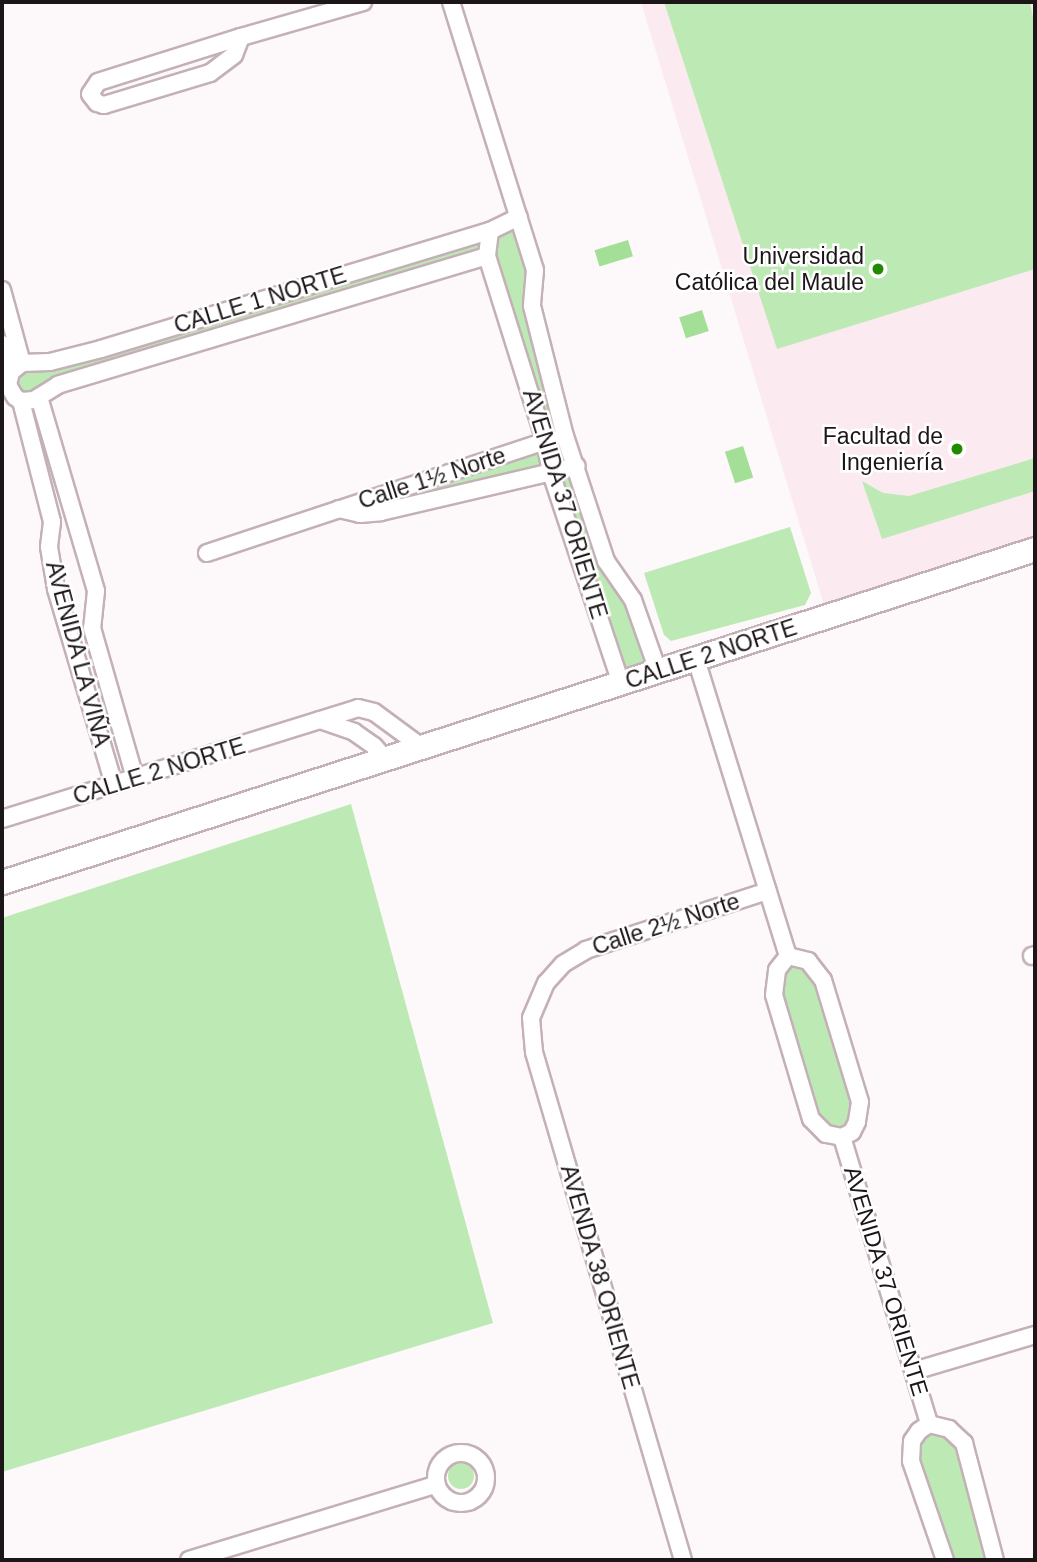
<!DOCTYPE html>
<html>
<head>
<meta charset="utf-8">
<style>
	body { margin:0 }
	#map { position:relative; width:1037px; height:1562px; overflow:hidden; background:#fdf8fa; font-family:Arial,sans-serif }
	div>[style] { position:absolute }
	.built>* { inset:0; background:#fbeaf0 }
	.green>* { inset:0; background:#bdeab4 }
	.round { border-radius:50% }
	.water>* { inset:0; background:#a3df97; transform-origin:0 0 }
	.roads { filter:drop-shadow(2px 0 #c4b0b7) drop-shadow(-2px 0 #c4b0b7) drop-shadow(0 2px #c4b0b7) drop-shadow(0 -2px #c4b0b7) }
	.street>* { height:16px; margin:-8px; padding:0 8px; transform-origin:8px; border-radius:8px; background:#fff }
	.street>.ring { margin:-8px; padding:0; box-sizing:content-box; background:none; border:16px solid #fff; border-radius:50% }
	.secondary>* { height:23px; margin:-11.5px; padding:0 11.5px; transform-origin:11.5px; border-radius:11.5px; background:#fff }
	.dots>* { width:19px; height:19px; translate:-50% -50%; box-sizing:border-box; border:4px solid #fff; border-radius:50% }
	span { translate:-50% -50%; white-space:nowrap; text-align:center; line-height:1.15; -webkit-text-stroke:5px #fff; paint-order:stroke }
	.poi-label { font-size:23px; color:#1d1619 }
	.right { translate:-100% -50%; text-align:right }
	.street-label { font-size:23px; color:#1d1619 }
	.frame { position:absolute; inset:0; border:4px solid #1d1619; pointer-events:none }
</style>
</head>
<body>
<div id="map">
	<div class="built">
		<div style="clip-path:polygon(641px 2px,1035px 2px,1035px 536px,824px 605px)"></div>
	</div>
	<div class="green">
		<div style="clip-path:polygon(664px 2px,1030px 2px,1035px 28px,1035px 269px,777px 349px)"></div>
		<div style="clip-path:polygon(510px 220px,535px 270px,531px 299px,613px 573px,658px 671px,621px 683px,551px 461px,381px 512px,339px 509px,545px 441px,487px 256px,27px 402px,8px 378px,11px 372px)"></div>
		<div style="clip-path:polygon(1035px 458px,1035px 491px,882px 539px,862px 481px,883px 493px,909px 496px)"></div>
		<div style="clip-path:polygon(790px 527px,811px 593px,805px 605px,671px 641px,664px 635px,644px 573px)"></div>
		<div style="clip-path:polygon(351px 804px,493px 1323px,2px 1472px,2px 918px)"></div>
		<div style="clip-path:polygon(781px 961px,808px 961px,860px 1102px,852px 1132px,818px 1128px,774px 995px)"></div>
		<div style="clip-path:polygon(919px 1431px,957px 1434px,995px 1560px,945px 1560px,911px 1461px)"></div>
		<div class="round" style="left:448px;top:1463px;width:26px;height:26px"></div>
	</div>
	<div class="water">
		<div style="left:628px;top:240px;width:17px;height:35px;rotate:73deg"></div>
		<div style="left:702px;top:310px;width:22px;height:24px;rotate:72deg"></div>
		<div style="left:743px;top:446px;width:33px;height:19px;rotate:72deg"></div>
	</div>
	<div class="roads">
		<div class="street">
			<div style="left:451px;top:2px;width:281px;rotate:72.6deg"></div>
			<div style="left:535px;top:270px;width:36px;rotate:95deg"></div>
			<div style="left:532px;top:306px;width:134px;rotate:75.8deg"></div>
			<div style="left:565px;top:436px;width:132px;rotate:71.8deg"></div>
			<div style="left:606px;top:561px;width:47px;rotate:55.3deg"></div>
			<div style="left:633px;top:600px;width:75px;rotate:70.6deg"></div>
			<div style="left:241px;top:37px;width:19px;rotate:111deg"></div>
			<div style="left:234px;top:55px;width:30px;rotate:143deg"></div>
			<div style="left:210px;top:73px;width:111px;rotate:163.2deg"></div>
			<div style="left:104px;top:105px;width:7px;rotate:-164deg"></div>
			<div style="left:97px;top:103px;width:11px;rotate:-128deg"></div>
			<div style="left:90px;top:94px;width:14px;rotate:-56deg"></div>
			<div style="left:98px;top:82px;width:150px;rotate:-17.5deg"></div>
			<div style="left:241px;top:37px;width:127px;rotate:-16deg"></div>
			<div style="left:490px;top:231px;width:25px;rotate:97deg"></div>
			<div style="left:487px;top:256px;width:194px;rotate:72.6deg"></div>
			<div style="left:545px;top:441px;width:33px;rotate:79deg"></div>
			<div style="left:551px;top:473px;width:221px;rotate:71.6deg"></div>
			<div style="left:487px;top:256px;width:448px;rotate:163.3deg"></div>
			<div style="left:58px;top:385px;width:28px;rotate:148deg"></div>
			<div style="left:34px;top:400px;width:13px;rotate:176deg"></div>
			<div style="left:21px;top:401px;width:7px;rotate:-146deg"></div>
			<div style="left:15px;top:397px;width:14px;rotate:-120deg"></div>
			<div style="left:8px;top:385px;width:13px;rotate:-77deg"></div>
			<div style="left:11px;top:372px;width:14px;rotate:-39deg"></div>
			<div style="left:22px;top:363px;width:28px;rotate:-2deg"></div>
			<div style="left:50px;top:362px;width:53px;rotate:-14.3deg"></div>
			<div style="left:101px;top:349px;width:407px;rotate:-16.9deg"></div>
			<div style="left:490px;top:231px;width:32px;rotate:-26deg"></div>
			<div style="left:2px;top:290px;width:76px;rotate:74.7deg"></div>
			<div style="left:2px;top:344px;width:29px;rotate:72deg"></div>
			<div style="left:39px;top:397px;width:202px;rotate:73.6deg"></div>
			<div style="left:96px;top:591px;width:37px;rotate:96deg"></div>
			<div style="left:92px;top:628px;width:156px;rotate:74deg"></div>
			<div style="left:21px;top:401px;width:125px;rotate:75.6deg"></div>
			<div style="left:52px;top:522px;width:25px;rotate:97deg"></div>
			<div style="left:49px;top:547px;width:43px;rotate:80.5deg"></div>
			<div style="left:56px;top:589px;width:204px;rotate:73.5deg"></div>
			<div style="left:339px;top:509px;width:22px;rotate:13deg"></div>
			<div style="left:360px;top:514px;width:21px;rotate:-5deg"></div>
			<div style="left:381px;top:512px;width:201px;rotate:-13.2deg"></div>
			<div style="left:207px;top:553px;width:363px;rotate:-18.3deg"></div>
			<div style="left:696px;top:659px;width:311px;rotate:72.8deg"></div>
			<div style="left:320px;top:720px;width:36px;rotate:19deg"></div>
			<div style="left:354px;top:732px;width:24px;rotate:35deg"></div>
			<div style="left:374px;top:746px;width:18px;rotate:49deg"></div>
			<div style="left:2px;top:819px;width:373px;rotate:-17.3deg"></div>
			<div style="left:358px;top:708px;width:16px;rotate:14deg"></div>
			<div style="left:374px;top:712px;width:61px;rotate:36.3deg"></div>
			<div style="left:788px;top:956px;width:21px;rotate:14deg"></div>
			<div style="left:808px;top:961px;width:24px;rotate:52deg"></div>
			<div style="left:823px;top:980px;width:127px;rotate:73.1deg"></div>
			<div style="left:860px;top:1102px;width:20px;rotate:99deg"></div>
			<div style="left:857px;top:1122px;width:11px;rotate:117deg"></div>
			<div style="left:852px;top:1132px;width:11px;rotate:153deg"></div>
			<div style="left:842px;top:1137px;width:16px;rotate:-169deg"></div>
			<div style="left:826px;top:1134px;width:21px;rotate:-135deg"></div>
			<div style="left:811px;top:1119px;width:129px;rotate:-106.6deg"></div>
			<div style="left:774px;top:995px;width:25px;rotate:-83deg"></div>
			<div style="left:777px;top:970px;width:18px;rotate:-52deg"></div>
			<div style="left:1032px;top:956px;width:3px;rotate:-18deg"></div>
			<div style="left:842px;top:1137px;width:300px;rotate:73.1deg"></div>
			<div style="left:914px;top:1371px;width:126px;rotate:-16.6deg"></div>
			<div class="ring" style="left:436px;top:1453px;width:34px;height:34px"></div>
			<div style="left:189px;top:1560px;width:259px;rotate:-17deg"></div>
			<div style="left:683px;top:1560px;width:529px;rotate:-106.35deg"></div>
			<div style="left:534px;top:1052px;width:34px;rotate:-95deg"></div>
			<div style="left:531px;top:1018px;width:38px;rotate:-67deg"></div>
			<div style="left:546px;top:983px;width:25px;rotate:-48deg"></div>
			<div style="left:563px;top:964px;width:27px;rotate:-31deg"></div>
			<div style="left:586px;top:950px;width:191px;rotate:-18deg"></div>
			<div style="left:945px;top:1560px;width:105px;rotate:-109deg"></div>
			<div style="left:911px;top:1461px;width:20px;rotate:-87deg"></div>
			<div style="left:912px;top:1441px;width:12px;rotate:-55deg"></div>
			<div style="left:919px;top:1431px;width:12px;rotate:-35deg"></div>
			<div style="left:929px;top:1424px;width:21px;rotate:14deg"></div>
			<div style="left:949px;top:1429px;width:21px;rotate:43deg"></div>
			<div style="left:964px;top:1443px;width:121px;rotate:75.2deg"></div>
		</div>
		<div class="secondary">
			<div style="left:2px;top:882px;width:1085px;rotate:-17.87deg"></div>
		</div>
	</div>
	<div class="dots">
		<div style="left:878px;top:269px;background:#228a01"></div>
		<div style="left:957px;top:449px;background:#228a01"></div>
	</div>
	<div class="poi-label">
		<span class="right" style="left:864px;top:269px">Universidad<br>Católica del Maule</span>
		<span class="right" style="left:943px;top:449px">Facultad de<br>Ingeniería</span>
	</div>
	<div class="street-label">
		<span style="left:260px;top:300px;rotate:-17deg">CALLE 1 NORTE</span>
		<span style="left:432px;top:478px;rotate:-18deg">Calle 1½ Norte</span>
		<span style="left:565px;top:504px;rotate:73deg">AVENIDA 37 ORIENTE</span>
		<span style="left:78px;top:654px;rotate:75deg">AVENIDA LA VIÑA</span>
		<span style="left:711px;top:654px;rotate:-18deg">CALLE 2 NORTE</span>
		<span style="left:159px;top:771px;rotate:-17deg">CALLE 2 NORTE</span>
		<span style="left:666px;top:924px;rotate:-18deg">Calle 2½ Norte</span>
		<span style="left:600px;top:1277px;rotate:74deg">AVENDA 38 ORIENTE</span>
		<span style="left:886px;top:1281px;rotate:73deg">AVENIDA 37 ORIENTE</span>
	</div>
	<div class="frame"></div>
</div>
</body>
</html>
